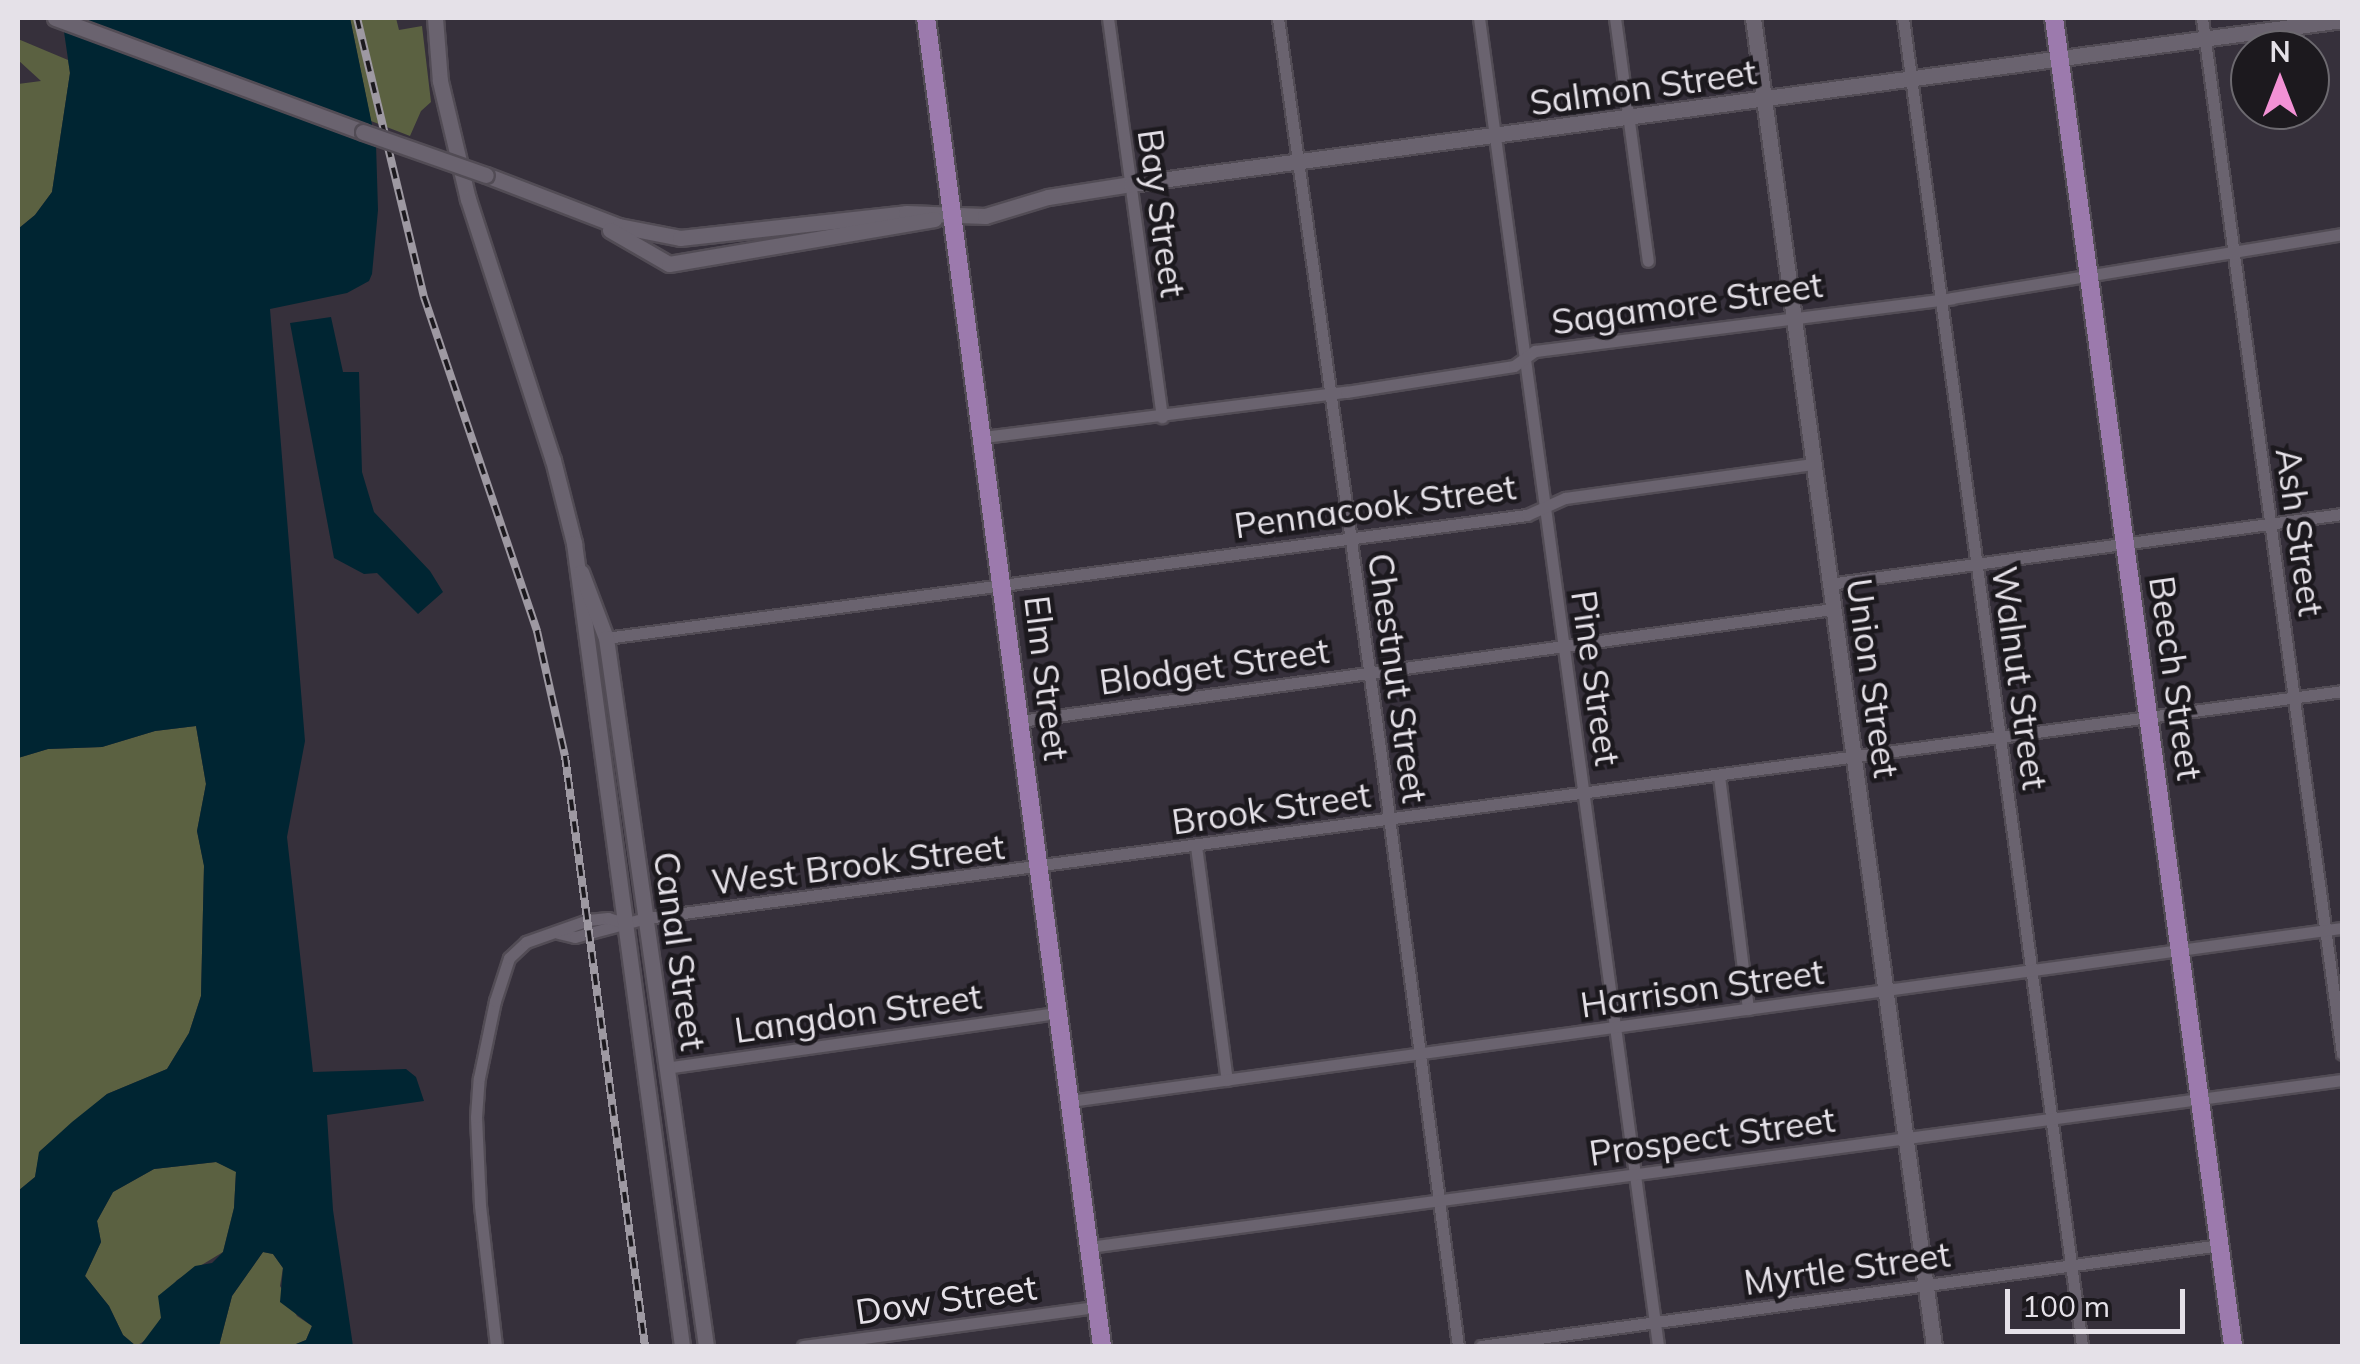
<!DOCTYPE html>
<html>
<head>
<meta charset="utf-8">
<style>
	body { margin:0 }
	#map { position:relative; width:2360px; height:1364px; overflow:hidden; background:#36303b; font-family:Mulish,sans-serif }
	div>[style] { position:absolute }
	.forest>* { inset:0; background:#5b6141 }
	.water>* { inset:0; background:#002532 }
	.roads { filter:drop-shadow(2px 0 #524c55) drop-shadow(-2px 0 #524c55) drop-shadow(0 2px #524c55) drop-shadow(0 -2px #524c55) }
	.street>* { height:11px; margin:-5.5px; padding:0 5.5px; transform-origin:5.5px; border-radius:5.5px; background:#6a636f }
	.secondary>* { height:15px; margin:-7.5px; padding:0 7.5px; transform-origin:7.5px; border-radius:7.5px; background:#6a636f }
	.primary>* { height:18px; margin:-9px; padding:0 9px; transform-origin:9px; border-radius:9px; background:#9c7aad }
	.rail>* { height:8px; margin-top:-4px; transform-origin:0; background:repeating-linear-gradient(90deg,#1c191e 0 11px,#9e99a2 0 22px); box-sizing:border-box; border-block:2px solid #9e99a2 }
	.bridges { filter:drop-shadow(2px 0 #524c55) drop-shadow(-2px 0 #524c55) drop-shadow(0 2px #524c55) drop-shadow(0 -2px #524c55) }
	.secondary-bridge>* { height:15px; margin:-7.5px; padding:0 7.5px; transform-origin:7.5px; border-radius:7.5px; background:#6a636f }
	span { translate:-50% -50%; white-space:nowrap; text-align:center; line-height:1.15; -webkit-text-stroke:9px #1c191e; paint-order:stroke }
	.street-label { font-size:35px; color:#e5e1e8 }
	.frame { position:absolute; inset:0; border:20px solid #e5e1e8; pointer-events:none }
	.north { position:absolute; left:2230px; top:30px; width:100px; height:100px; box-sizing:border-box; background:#1c191e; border:2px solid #6c696f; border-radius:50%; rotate:0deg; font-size:28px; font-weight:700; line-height:40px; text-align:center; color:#e5e1e8 }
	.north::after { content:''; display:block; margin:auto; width:35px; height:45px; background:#f391d5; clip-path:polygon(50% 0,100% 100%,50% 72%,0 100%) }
	.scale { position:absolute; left:2005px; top:1289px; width:180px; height:45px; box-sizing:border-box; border:5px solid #e5e1e8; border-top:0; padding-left:12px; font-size:30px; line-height:35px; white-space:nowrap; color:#e5e1e8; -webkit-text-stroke:8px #1c191e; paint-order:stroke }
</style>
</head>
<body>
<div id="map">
	<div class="forest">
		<div style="clip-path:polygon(350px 18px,396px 18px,399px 30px,422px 26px,431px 102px,421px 111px,410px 136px,371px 121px)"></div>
		<div style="clip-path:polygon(18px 39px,68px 60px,70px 73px,52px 192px,35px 215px,18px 229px,18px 84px,41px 81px,18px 60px)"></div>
		<div style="clip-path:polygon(196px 726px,206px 784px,197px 831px,204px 865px,201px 996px,189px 1033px,167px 1069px,107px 1094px,40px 1151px,35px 1177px,18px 1191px,18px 758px,48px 749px,102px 747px,155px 731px)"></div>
		<div style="clip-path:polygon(216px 1162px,236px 1171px,234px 1208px,223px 1252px,177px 1280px,166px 1293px,161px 1318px,149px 1338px,136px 1346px,123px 1335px,109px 1306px,85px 1276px,101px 1242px,97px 1221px,113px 1192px,154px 1169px)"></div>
		<div style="clip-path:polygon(263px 1252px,273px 1254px,283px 1268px,280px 1286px,297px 1316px,312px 1326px,306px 1340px,291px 1346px,219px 1346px,232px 1296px)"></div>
	</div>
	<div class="water">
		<div style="clip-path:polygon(62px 18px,350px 18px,376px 144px,378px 210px,372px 274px,369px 281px,347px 293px,270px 309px,305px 741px,287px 837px,313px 1072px,406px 1069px,416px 1077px,424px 1101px,327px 1115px,333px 1210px,353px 1346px,291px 1346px,306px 1340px,312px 1326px,280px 1302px,283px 1268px,273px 1254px,263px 1252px,232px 1296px,219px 1346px,140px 1346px,161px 1318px,158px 1296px,195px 1266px,212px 1263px,223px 1252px,234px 1208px,236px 1172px,216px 1162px,154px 1169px,113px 1192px,97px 1221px,101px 1242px,85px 1276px,109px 1306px,123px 1335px,136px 1346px,18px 1346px,18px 1191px,35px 1177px,39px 1152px,72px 1122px,107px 1094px,167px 1069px,189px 1033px,201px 996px,204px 866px,197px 831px,206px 784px,196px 726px,155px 731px,102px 747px,48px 749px,18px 758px,18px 229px,35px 215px,52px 192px,70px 73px)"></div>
		<div style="clip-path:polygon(331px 317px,343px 372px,359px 372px,362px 472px,374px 512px,430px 571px,443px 592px,418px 614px,377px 573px,364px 574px,334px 558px,290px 323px)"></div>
	</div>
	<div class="roads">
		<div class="street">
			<div style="left:1108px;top:18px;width:403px;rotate:82.3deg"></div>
			<div style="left:1278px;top:18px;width:737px;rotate:82.05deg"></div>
			<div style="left:1380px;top:748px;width:603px;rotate:82.57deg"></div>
			<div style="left:1479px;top:18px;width:1340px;rotate:82.32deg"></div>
			<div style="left:1615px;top:18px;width:245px;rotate:82.3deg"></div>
			<div style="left:1903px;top:18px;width:1340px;rotate:82.32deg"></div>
			<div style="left:2202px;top:18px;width:1045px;rotate:82.3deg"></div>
			<div style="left:983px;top:437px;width:366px;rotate:-7.1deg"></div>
			<div style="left:1346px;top:392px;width:170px;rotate:-8.8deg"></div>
			<div style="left:1514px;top:366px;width:26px;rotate:-36deg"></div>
			<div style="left:1535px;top:351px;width:420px;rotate:-7.2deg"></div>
			<div style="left:1952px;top:298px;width:395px;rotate:-9.3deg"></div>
			<div style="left:1829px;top:584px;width:518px;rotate:-7.77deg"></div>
			<div style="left:606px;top:638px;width:929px;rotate:-7.61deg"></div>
			<div style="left:1527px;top:515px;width:42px;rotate:-24.1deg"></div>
			<div style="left:1565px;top:498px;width:250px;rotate:-7.8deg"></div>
			<div style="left:1020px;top:721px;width:820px;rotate:-7.85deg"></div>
			<div style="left:1719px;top:776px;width:235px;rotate:82.9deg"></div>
			<div style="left:1196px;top:846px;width:236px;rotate:82.5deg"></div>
			<div style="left:558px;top:933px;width:17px;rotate:13deg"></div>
			<div style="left:575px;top:937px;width:73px;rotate:-15deg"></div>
			<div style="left:646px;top:918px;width:1711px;rotate:-7.62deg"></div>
			<div style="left:665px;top:1068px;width:397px;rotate:-8deg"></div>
			<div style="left:1070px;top:1101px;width:1284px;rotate:-7.75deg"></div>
			<div style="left:1089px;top:1247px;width:1264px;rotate:-7.59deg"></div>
			<div style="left:496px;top:1346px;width:142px;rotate:-96.5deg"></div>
			<div style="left:480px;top:1205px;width:88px;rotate:-92.6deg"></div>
			<div style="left:476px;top:1117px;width:39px;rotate:-86deg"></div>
			<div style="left:479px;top:1078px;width:79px;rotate:-78.3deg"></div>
			<div style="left:495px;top:1001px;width:45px;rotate:-72deg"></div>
			<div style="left:509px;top:958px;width:23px;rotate:-43deg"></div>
			<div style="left:526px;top:942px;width:66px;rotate:-19.5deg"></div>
			<div style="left:588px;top:920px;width:20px;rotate:-6deg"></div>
			<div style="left:608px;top:918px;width:17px;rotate:17deg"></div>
			<div style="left:803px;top:1346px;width:297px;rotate:-7.6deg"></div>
			<div style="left:1481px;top:1346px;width:746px;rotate:-7.78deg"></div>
		</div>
		<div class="secondary">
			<div style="left:55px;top:18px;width:328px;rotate:20.3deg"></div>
			<div style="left:435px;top:18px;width:63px;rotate:85.5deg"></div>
			<div style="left:440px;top:81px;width:121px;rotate:76.7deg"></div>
			<div style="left:468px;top:199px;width:274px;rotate:72deg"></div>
			<div style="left:553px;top:460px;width:86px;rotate:75.8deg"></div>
			<div style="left:574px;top:543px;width:810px;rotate:82.34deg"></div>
			<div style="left:1753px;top:18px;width:1340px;rotate:82.24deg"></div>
			<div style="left:486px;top:175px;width:142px;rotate:21deg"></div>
			<div style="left:619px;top:226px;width:62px;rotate:11.1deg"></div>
			<div style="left:680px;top:238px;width:227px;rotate:-6.3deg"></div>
			<div style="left:906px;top:213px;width:79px;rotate:2.2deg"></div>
			<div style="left:985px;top:216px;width:66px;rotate:-16.8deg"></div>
			<div style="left:1048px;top:197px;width:84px;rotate:-8.9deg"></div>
			<div style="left:1131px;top:184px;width:1222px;rotate:-7.71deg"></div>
			<div style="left:610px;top:230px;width:68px;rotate:30deg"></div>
			<div style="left:669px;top:264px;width:269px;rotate:-9.6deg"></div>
			<div style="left:581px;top:572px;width:71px;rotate:69.3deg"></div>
			<div style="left:606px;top:638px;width:715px;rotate:81.96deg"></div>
		</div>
		<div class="primary">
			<div style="left:926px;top:18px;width:1340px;rotate:82.45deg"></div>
			<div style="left:2054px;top:18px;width:1340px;rotate:82.32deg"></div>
		</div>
	</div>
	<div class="rail">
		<div style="left:357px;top:18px;width:287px;rotate:76.5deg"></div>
		<div style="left:424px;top:297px;width:353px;rotate:71.3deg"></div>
		<div style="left:537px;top:631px;width:128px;rotate:77.4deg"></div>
		<div style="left:565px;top:756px;width:595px;rotate:82.28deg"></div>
	</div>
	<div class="bridges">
		<div class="secondary-bridge">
			<div style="left:363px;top:132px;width:130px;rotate:19.3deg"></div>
		</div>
	</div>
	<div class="street-label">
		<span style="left:1643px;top:87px;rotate:-8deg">Salmon Street</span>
		<span style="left:1162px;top:213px;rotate:82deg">Bay Street</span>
		<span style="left:1687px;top:303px;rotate:-8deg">Sagamore Street</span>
		<span style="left:1375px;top:506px;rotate:-8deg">Pennacook Street</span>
		<span style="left:2300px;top:532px;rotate:82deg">Ash Street</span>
		<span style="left:1214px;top:666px;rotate:-8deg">Blodget Street</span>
		<span style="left:1047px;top:678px;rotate:83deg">Elm Street</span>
		<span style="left:1398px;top:678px;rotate:82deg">Chestnut Street</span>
		<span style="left:1596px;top:678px;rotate:82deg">Pine Street</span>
		<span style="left:1873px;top:678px;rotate:82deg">Union Street</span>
		<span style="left:2020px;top:678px;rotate:82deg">Walnut Street</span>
		<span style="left:2176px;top:678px;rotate:82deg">Beech Street</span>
		<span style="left:1271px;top:808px;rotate:-8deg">Brook Street</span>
		<span style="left:858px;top:864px;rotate:-7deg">West Brook Street</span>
		<span style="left:680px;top:951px;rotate:82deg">Canal Street</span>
		<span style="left:1702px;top:988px;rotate:-8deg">Harrison Street</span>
		<span style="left:858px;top:1013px;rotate:-8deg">Langdon Street</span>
		<span style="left:1712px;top:1136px;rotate:-8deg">Prospect Street</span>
		<span style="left:1847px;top:1268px;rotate:-8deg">Myrtle Street</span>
		<span style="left:946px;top:1299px;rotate:-8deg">Dow Street</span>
	</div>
	<div class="frame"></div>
	<div class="north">N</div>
	<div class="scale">100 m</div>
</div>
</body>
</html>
